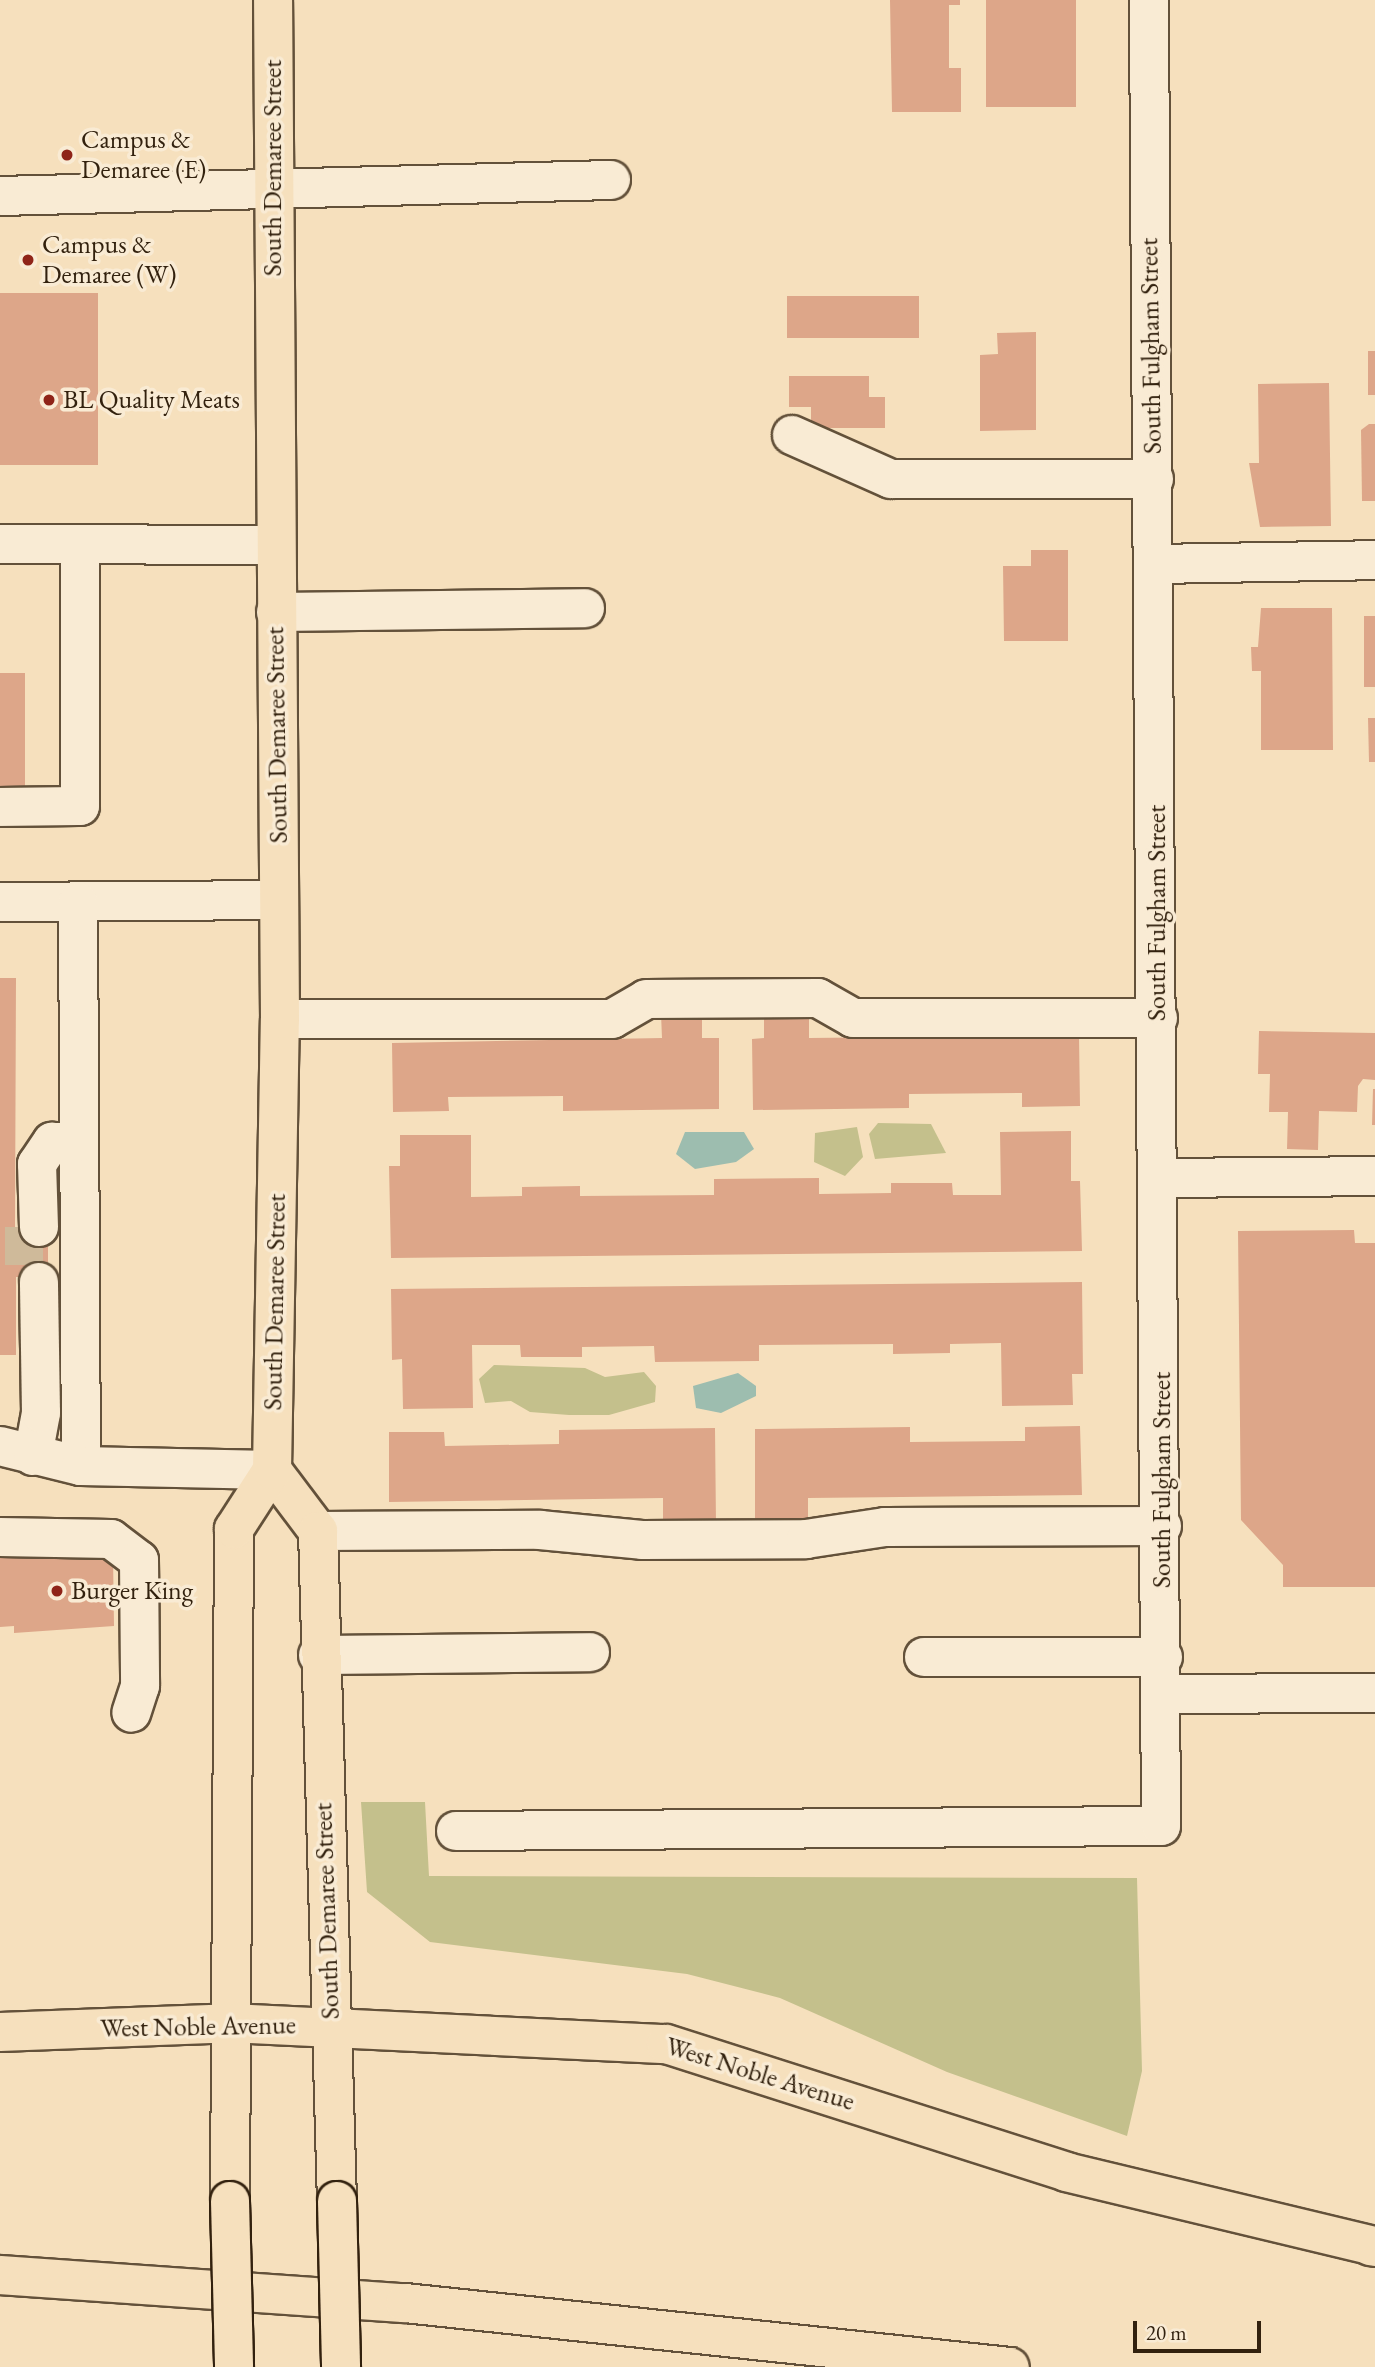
<!DOCTYPE html>
<html>
<head>
<meta charset="utf-8">
<style>
	body { margin:0 }
	#map { position:relative; width:1375px; height:2367px; overflow:hidden; background:#f6e0bd; font-family:"EB Garamond",serif }
	div>[style] { position:absolute }
	.green>* { inset:0; background:#c4c08c }
	.water>* { inset:0; background:#9dbdaf }
	.building>* { inset:0; background:#dda689; transform-origin:0 0 }
	.minor-tunnel>* { height:38px; margin-top:-19px; transform-origin:0; background:repeating-linear-gradient(90deg,#cfba9a 0 38px,transparent 0 57px) }
	.roads { filter:drop-shadow(2px 0 #63513a) drop-shadow(-2px 0 #63513a) drop-shadow(0 2px #63513a) drop-shadow(0 -2px #63513a) }
	.minor>* { height:38px; margin:-19px; padding:0 19px; transform-origin:19px; border-radius:19px; background:#f9ebd4 }
	.major>* { height:38px; margin:-19px; padding:0 19px; transform-origin:19px; border-radius:19px; background:#f6e0bd }
	.highway>* { height:38px; margin:-19px; padding:0 19px; transform-origin:19px; border-radius:19px; background:#f6e0bd }
	.bridges { filter:drop-shadow(2px 0 #32210e) drop-shadow(-2px 0 #32210e) drop-shadow(0 2px #32210e) drop-shadow(0 -2px #32210e) }
	.major-bridge>* { height:38px; margin:-19px; padding:0 19px; transform-origin:19px; border-radius:19px; background:#f6e0bd }
	.dots>* { width:19px; height:19px; translate:-50% -50%; box-sizing:border-box; border:4px solid #f9ebd4; border-radius:50% }
	span { translate:-50% -50%; white-space:nowrap; text-align:center; line-height:1.15; -webkit-text-stroke:7px #f9ebd4; paint-order:stroke }
	.poi-label { font-size:26px; color:#32210e }
	.left { translate:0 -50%; text-align:left }
	.street-label { font-size:26px; color:#32210e }
	.scale { position:absolute; left:1133px; top:2321px; width:128px; height:32px; box-sizing:border-box; border:4px solid #32210e; border-top:0; padding-left:9px; font-size:21px; line-height:24px; white-space:nowrap; color:#32210e; -webkit-text-stroke:5px #f9ebd4; paint-order:stroke }
</style>
</head>
<body>
<div id="map">
	<div class="green">
		<div style="clip-path:polygon(878px 1123px,931px 1124px,946px 1153px,875px 1159px,869px 1134px)"></div>
		<div style="clip-path:polygon(857px 1127px,863px 1157px,845px 1176px,814px 1162px,815px 1133px)"></div>
		<div style="clip-path:polygon(494px 1365px,585px 1368px,605px 1377px,644px 1372px,656px 1386px,655px 1402px,609px 1415px,569px 1415px,530px 1412px,511px 1401px,485px 1403px,479px 1379px)"></div>
		<div style="clip-path:polygon(361px 1802px,425px 1802px,429px 1876px,1137px 1878px,1142px 2071px,1127px 2136px,947px 2072px,780px 1998px,687px 1974px,430px 1942px,367px 1892px)"></div>
	</div>
	<div class="water">
		<div style="clip-path:polygon(685px 1132px,744px 1132px,754px 1149px,736px 1162px,695px 1169px,676px 1154px)"></div>
		<div style="clip-path:polygon(738px 1373px,756px 1386px,756px 1396px,721px 1413px,696px 1408px,693px 1386px)"></div>
	</div>
	<div class="building">
		<div style="clip-path:polygon(890px 0,960px 0,960px 5px,949px 5px,949px 68px,961px 68px,961px 112px,892px 112px)"></div>
		<div style="left:986px;top:0;width:90px;height:107px"></div>
		<div style="left:0;top:293px;width:98px;height:172px"></div>
		<div style="left:919px;top:296px;width:42px;height:132px;rotate:90deg"></div>
		<div style="clip-path:polygon(1036px 332px,1036px 430px,980px 431px,980px 355px,998px 354px,997px 333px)"></div>
		<div style="left:1368px;top:351px;width:7px;height:44px"></div>
		<div style="clip-path:polygon(789px 376px,869px 376px,869px 397px,885px 397px,885px 428px,811px 428px,811px 407px,789px 407px)"></div>
		<div style="clip-path:polygon(1329px 383px,1331px 526px,1260px 527px,1249px 463px,1259px 463px,1258px 384px)"></div>
		<div style="clip-path:polygon(1369px 424px,1375px 424px,1375px 501px,1362px 501px,1361px 430px)"></div>
		<div style="clip-path:polygon(1031px 550px,1068px 550px,1068px 641px,1004px 641px,1003px 566px,1031px 566px)"></div>
		<div style="clip-path:polygon(1261px 608px,1332px 608px,1333px 750px,1261px 750px,1261px 671px,1252px 671px,1251px 647px,1258px 647px)"></div>
		<div style="left:1364px;top:616px;width:11px;height:71px"></div>
		<div style="left:0;top:673px;width:25px;height:124px"></div>
		<div style="clip-path:polygon(1368px 718px,1375px 718px,1375px 762px,1369px 762px)"></div>
		<div style="clip-path:polygon(0 978px,16px 978px,15px 1230px,48px 1230px,48px 1277px,16px 1277px,16px 1355px,0 1355px)"></div>
		<div style="clip-path:polygon(661px 1014px,702px 1014px,702px 1038px,719px 1038px,719px 1109px,563px 1111px,563px 1096px,448px 1097px,449px 1111px,393px 1112px,392px 1043px,662px 1038px)"></div>
		<div style="clip-path:polygon(809px 1015px,809px 1038px,1079px 1035px,1080px 1106px,1022px 1107px,1022px 1093px,909px 1094px,909px 1108px,753px 1110px,752px 1039px,764px 1038px,764px 1016px)"></div>
		<div style="clip-path:polygon(1259px 1031px,1375px 1033px,1375px 1080px,1363px 1079px,1358px 1086px,1357px 1112px,1319px 1111px,1318px 1150px,1287px 1149px,1288px 1112px,1269px 1112px,1270px 1074px,1258px 1074px)"></div>
		<div style="clip-path:polygon(1373px 1089px,1375px 1089px,1375px 1125px,1372px 1125px)"></div>
		<div style="clip-path:polygon(1071px 1131px,1071px 1181px,1080px 1181px,1082px 1251px,391px 1258px,389px 1166px,400px 1166px,400px 1135px,471px 1135px,471px 1197px,522px 1196px,522px 1187px,580px 1186px,580px 1196px,714px 1195px,714px 1179px,819px 1178px,819px 1194px,891px 1193px,891px 1183px,952px 1183px,953px 1195px,1001px 1195px,1000px 1132px)"></div>
		<div style="clip-path:polygon(1354px 1230px,1355px 1243px,1375px 1243px,1375px 1587px,1283px 1587px,1283px 1565px,1241px 1520px,1238px 1231px)"></div>
		<div style="clip-path:polygon(1082px 1282px,1083px 1374px,1072px 1374px,1073px 1405px,1002px 1406px,1001px 1343px,950px 1344px,950px 1353px,893px 1354px,893px 1344px,759px 1345px,759px 1361px,655px 1362px,654px 1346px,582px 1347px,582px 1357px,521px 1357px,520px 1345px,472px 1345px,473px 1408px,403px 1409px,402px 1359px,392px 1360px,391px 1289px)"></div>
		<div style="clip-path:polygon(1080px 1426px,1082px 1495px,808px 1498px,808px 1524px,755px 1524px,755px 1429px,910px 1427px,910px 1442px,1025px 1441px,1025px 1427px)"></div>
		<div style="clip-path:polygon(715px 1428px,716px 1524px,663px 1524px,663px 1498px,389px 1502px,389px 1432px,444px 1432px,445px 1446px,559px 1444px,559px 1430px)"></div>
		<div style="clip-path:polygon(12px 1549px,113px 1555px,114px 1626px,14px 1633px,14px 1626px,0 1627px,0 1557px,13px 1557px)"></div>
	</div>
	<div class="minor-tunnel">
		<div style="left:24px;top:1227px;width:56px;rotate:90deg"></div>
	</div>
	<div class="roads">
		<div class="minor">
			<div style="left:0;top:196px;width:611px;rotate:-1.5deg"></div>
			<div style="left:792px;top:435px;width:108px;rotate:24deg"></div>
			<div style="left:891px;top:479px;width:263px"></div>
			<div style="left:0;top:544px;width:276px;rotate:0.2deg"></div>
			<div style="left:1155px;top:564px;width:220px;rotate:-1deg"></div>
			<div style="left:276px;top:612px;width:309px;rotate:-0.7deg"></div>
			<div style="left:0;top:807px;width:80px;rotate:-0.7deg"></div>
			<div style="left:80px;top:806px;width:261px;rotate:-90deg"></div>
			<div style="left:0;top:902px;width:279px;rotate:-0.4deg"></div>
			<div style="left:78px;top:902px;width:564px;rotate:89.7deg"></div>
			<div style="left:280px;top:1019px;width:332px"></div>
			<div style="left:612px;top:1019px;width:39px;rotate:-30deg"></div>
			<div style="left:646px;top:999px;width:172px;rotate:-0.3deg"></div>
			<div style="left:818px;top:998px;width:40px;rotate:29.7deg"></div>
			<div style="left:853px;top:1018px;width:305px"></div>
			<div style="left:1159px;top:1178px;width:216px;rotate:-0.5deg"></div>
			<div style="left:39px;top:1227px;width:63px;rotate:-91.8deg"></div>
			<div style="left:37px;top:1164px;width:27px;rotate:-56deg"></div>
			<div style="left:52px;top:1142px;width:27px"></div>
			<div style="left:0;top:1446px;width:83px;rotate:13.9deg"></div>
			<div style="left:81px;top:1466px;width:191px;rotate:1.2deg"></div>
			<div style="left:33px;top:1456px;width:44px;rotate:-79.5deg"></div>
			<div style="left:41px;top:1413px;width:131px;rotate:-90.9deg"></div>
			<div style="left:318px;top:1531px;width:222px;rotate:-0.3deg"></div>
			<div style="left:540px;top:1530px;width:102px;rotate:5.6deg"></div>
			<div style="left:642px;top:1540px;width:164px;rotate:-0.3deg"></div>
			<div style="left:806px;top:1539px;width:80px;rotate:-8.6deg"></div>
			<div style="left:885px;top:1527px;width:277px;rotate:-0.2deg"></div>
			<div style="left:0;top:1537px;width:111px;rotate:1deg"></div>
			<div style="left:111px;top:1539px;width:35px;rotate:37deg"></div>
			<div style="left:139px;top:1560px;width:126px;rotate:89.5deg"></div>
			<div style="left:140px;top:1686px;width:28px;rotate:108deg"></div>
			<div style="left:318px;top:1655px;width:272px;rotate:-0.6deg"></div>
			<div style="left:924px;top:1657px;width:239px"></div>
			<div style="left:1163px;top:1694px;width:212px;rotate:-0.3deg"></div>
			<div style="left:456px;top:1831px;width:705px;rotate:-0.41deg"></div>
			<div style="left:1161px;top:1826px;width:1826px;rotate:-90.38deg"></div>
		</div>
		<div class="major">
			<div style="left:272px;top:1470px;width:76px;rotate:53deg"></div>
			<div style="left:318px;top:1531px;width:670px;rotate:88.38deg"></div>
			<div style="left:0;top:2032px;width:230px;rotate:-2.2deg"></div>
			<div style="left:230px;top:2023px;width:437px;rotate:2.8deg"></div>
			<div style="left:666px;top:2044px;width:420px;rotate:17.7deg"></div>
			<div style="left:1066px;top:2172px;width:318px;rotate:13.5deg"></div>
			<div style="left:230px;top:2201px;width:672px;rotate:-89.66deg"></div>
			<div style="left:234px;top:1529px;width:70px;rotate:-57.2deg"></div>
			<div style="left:272px;top:1470px;width:451px;rotate:-89deg"></div>
			<div style="left:280px;top:1019px;width:1019px;rotate:-90.39deg"></div>
		</div>
		<div class="highway">
			<div style="left:1370px;top:2246px;width:5px;rotate:11deg"></div>
			<div style="left:0;top:2275px;width:406px;rotate:4deg"></div>
			<div style="left:405px;top:2303px;width:608px;rotate:6.04deg"></div>
		</div>
	</div>
	<div class="bridges">
		<div class="major-bridge">
			<div style="left:230px;top:2201px;width:166px;rotate:88.6deg"></div>
			<div style="left:337px;top:2201px;width:166px;rotate:88.6deg"></div>
		</div>
	</div>
	<div class="dots">
		<div style="left:67px;top:155px;background:#8f2418"></div>
		<div style="left:28px;top:260px;background:#8f2418"></div>
		<div style="left:49px;top:400px;background:#8f2418"></div>
		<div style="left:57px;top:1591px;background:#8f2418"></div>
	</div>
	<div class="poi-label">
		<span class="left" style="left:81px;top:155px">Campus &amp;<br>Demaree (E)</span>
		<span class="left" style="left:42px;top:260px">Campus &amp;<br>Demaree (W)</span>
		<span class="left" style="left:63px;top:400px">BL Quality Meats</span>
		<span class="left" style="left:71px;top:1591px">Burger King</span>
	</div>
	<div class="street-label">
		<span style="left:273px;top:168px;rotate:-90deg">South Demaree Street</span>
		<span style="left:1151px;top:346px;rotate:-91deg">South Fulgham Street</span>
		<span style="left:277px;top:735px;rotate:-91deg">South Demaree Street</span>
		<span style="left:1157px;top:913px;rotate:-90deg">South Fulgham Street</span>
		<span style="left:275px;top:1302px;rotate:-89deg">South Demaree Street</span>
		<span style="left:1162px;top:1480px;rotate:-90deg">South Fulgham Street</span>
		<span style="left:327px;top:1911px;rotate:-92deg">South Demaree Street</span>
		<span style="left:198px;top:2027px;rotate:-1deg">West Noble Avenue</span>
		<span style="left:760px;top:2074px;rotate:17deg">West Noble Avenue</span>
	</div>
	<div class="scale">20 m</div>
</div>
</body>
</html>
